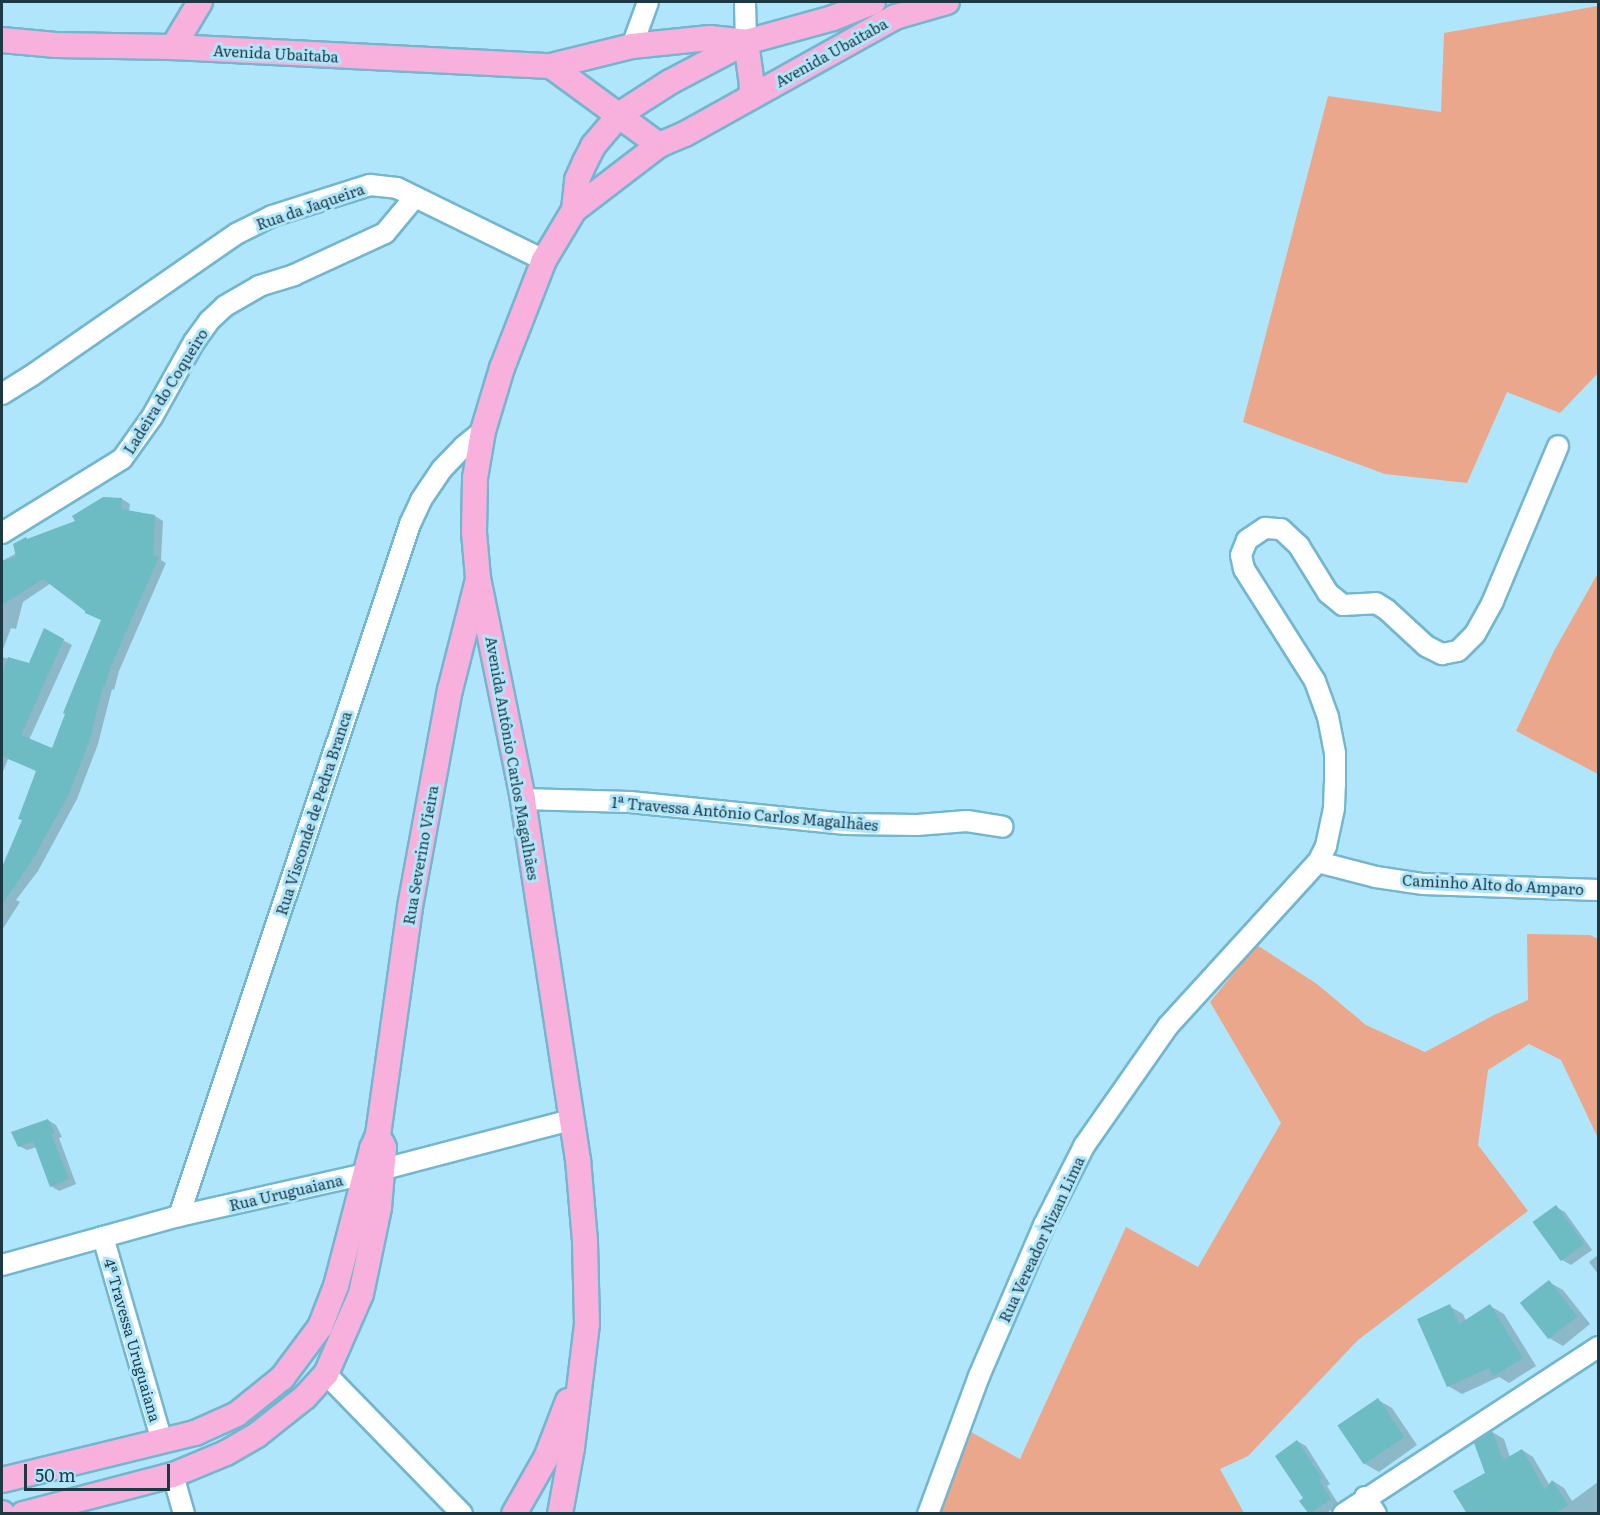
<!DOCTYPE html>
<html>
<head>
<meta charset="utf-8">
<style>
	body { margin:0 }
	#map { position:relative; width:1600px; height:1515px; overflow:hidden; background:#b0e6fb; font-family:Literata,serif }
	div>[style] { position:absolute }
	.green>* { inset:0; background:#eaa78b }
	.shadow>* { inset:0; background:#0003 }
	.building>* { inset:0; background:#6dbbc3; transform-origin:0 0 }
	.roads { filter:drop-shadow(2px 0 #72b6cf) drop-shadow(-2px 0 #72b6cf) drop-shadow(0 2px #72b6cf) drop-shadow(0 -2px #72b6cf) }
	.minor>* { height:20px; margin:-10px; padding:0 10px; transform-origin:10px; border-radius:10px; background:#fff }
	.major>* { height:24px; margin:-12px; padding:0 12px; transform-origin:12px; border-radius:12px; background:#f8b0dd }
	span { translate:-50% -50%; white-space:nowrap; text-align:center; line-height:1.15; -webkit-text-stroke:6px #b0e6fb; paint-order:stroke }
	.street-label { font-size:15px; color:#1d3943 }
	.frame { position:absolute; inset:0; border:3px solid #1d3943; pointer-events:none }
	.scale { position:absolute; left:24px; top:1464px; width:146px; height:27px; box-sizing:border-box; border:3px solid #1d3943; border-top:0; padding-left:8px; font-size:18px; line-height:21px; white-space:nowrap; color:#1d3943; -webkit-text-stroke:4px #b0e6fb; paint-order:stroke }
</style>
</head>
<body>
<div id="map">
	<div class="green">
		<div style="clip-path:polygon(1598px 6px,1598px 373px,1560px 413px,1507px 392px,1467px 483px,1385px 474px,1243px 422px,1328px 96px,1441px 112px,1444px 33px)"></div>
		<div style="clip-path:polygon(1598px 573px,1598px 774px,1516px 731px,1554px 651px)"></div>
		<div style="clip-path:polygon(1527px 934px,1590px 935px,1598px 939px,1598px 1138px,1561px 1060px,1529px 1044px,1488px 1070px,1478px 1145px,1528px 1211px,1358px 1340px,1248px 1456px,1220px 1469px,1244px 1513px,940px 1513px,971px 1432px,1020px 1459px,1126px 1227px,1198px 1267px,1281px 1123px,1210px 1002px,1257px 945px,1317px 984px,1366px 1025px,1425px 1052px,1494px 1015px,1528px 1000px)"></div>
	</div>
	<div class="shadow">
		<div style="clip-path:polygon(122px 499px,130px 504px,129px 512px,155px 516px,163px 521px,161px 560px,166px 563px,119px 671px,114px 690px,112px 689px,98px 744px,77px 799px,38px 871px,16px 900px,20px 902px,2px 930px,2px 870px,23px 820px,38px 771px,8px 759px,2px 774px,2px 657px,30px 665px,45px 630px,72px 645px,29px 740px,53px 750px,102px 620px,51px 583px,23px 602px,16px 629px,11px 628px,2px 652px,2px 561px,17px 553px,29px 540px,77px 522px)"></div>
		<div style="clip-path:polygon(48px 1120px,56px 1125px,62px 1137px,59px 1138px,76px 1184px,59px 1191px,51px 1186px,37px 1147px,27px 1150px,19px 1146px)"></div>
		<div style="clip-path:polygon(1556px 1207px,1565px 1212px,1592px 1250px,1571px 1265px,1562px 1260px)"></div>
		<div style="clip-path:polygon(1598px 1255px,1598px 1274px,1589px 1262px)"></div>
		<div style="clip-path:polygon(1549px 1282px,1563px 1290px,1590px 1324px,1563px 1346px,1549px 1338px)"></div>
		<div style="clip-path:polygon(1449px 1306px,1463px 1314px,1466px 1321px,1490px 1306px,1504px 1314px,1536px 1366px,1509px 1383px,1499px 1377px,1462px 1394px,1448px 1386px)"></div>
		<div style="clip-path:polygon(1378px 1400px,1392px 1408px,1417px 1445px,1379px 1472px,1365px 1464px)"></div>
		<div style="clip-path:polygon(1492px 1432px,1504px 1439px,1510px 1457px,1522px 1450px,1533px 1457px,1550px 1486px,1553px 1481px,1564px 1488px,1572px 1501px,1598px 1482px,1598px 1514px,1469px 1514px,1487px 1474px)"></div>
		<div style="clip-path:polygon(1297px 1441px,1306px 1446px,1330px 1484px,1327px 1486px,1339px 1505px,1325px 1514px,1309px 1513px)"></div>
	</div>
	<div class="building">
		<div style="clip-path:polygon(103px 497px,122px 498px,121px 509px,155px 515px,153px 555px,159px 557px,111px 666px,105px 686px,103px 685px,90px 739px,69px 794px,31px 862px,2px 904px,2px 867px,22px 820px,18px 819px,36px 771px,2px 756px,2px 675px,8px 657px,29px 663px,44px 628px,64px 639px,21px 735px,52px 748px,65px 714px,63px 713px,101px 620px,85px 613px,85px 611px,43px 579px,2px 605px,2px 561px,16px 557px,13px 544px,26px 537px,27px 539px,75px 521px,72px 516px)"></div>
		<div style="clip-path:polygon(48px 1119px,55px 1133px,51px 1134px,69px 1179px,50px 1187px,33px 1141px,18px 1147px,11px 1132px)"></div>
		<div style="left:1556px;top:1205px;width:48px;height:29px;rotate:54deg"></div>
		<div style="left:1549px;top:1280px;width:46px;height:37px;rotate:52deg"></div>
		<div style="clip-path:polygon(1450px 1304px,1459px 1324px,1490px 1304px,1523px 1358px,1494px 1376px,1489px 1368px,1447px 1387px,1417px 1319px)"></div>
		<div style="left:1378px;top:1398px;width:47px;height:49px;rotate:56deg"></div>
		<div style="clip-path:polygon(1492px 1431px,1503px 1460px,1522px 1449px,1545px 1490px,1552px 1480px,1568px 1505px,1554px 1514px,1467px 1514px,1453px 1491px,1485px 1473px,1474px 1443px)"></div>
		<div style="clip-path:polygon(1297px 1440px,1322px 1478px,1319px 1480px,1331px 1499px,1309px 1514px,1299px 1501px,1303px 1498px,1275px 1456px)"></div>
	</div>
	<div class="roads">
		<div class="minor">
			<div style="left:745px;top:2px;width:40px;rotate:88.6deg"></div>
			<div style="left:632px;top:46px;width:47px;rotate:-70deg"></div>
			<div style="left:2px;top:394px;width:34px;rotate:-32deg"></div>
			<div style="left:31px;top:376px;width:249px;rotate:-34.7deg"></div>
			<div style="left:236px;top:234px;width:40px;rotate:-26.6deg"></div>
			<div style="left:272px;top:216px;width:103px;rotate:-17.6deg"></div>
			<div style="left:370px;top:185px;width:27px;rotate:6deg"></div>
			<div style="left:397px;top:188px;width:164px;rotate:26.1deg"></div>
			<div style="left:2px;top:533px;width:141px;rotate:-31.7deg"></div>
			<div style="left:122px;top:459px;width:52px;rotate:-54.5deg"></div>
			<div style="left:152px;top:417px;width:86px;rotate:-60.8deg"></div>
			<div style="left:194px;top:342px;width:26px;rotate:-54deg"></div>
			<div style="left:209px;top:321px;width:22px;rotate:-43deg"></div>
			<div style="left:225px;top:306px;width:39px;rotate:-30deg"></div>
			<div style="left:259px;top:286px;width:37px;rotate:-17deg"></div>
			<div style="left:294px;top:275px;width:100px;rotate:-24.8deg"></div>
			<div style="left:385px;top:233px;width:47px;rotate:-50.2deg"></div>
			<div style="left:523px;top:799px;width:107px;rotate:1.6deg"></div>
			<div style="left:630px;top:802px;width:217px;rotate:5.8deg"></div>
			<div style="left:846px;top:824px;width:71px;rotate:0.8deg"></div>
			<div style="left:917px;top:825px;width:50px;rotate:-4.6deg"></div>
			<div style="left:967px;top:821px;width:36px;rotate:9deg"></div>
			<div style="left:1318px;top:862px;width:60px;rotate:14.5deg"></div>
			<div style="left:1376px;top:877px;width:48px;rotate:8.5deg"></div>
			<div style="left:1423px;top:884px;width:175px;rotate:2deg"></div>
			<div style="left:179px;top:1216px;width:730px;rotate:-71.54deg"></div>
			<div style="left:410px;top:524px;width:26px;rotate:-65deg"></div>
			<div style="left:421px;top:500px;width:37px;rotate:-56deg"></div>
			<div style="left:442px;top:469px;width:30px;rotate:-46deg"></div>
			<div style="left:463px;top:447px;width:26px;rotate:-39deg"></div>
			<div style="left:103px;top:1237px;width:213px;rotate:73.9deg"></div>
			<div style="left:2px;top:1265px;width:184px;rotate:-15.5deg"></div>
			<div style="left:179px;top:1216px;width:191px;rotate:-12.7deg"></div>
			<div style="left:365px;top:1174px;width:213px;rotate:-14.7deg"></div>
			<div style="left:326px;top:1374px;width:195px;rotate:45.8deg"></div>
			<div style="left:173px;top:1475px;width:41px;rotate:74.2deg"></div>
			<div style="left:1365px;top:1497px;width:20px;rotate:57deg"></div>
			<div style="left:928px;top:1514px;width:147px;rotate:-69.7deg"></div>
			<div style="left:979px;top:1376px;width:164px;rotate:-66.7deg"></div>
			<div style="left:1044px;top:1225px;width:89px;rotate:-63.1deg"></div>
			<div style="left:1084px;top:1146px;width:146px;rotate:-55deg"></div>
			<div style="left:1168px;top:1026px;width:222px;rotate:-47.6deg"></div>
			<div style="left:1318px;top:862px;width:18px;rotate:-63deg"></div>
			<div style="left:1326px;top:846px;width:39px;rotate:-78deg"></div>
			<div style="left:1334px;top:808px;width:24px;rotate:-88deg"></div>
			<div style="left:1335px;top:784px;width:31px;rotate:-90deg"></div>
			<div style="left:1335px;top:753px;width:37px;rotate:-101deg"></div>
			<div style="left:1328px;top:717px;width:38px;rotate:-110deg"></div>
			<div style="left:1315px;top:681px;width:133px;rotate:-122.4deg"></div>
			<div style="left:1244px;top:569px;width:14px;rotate:-102deg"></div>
			<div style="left:1241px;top:555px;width:16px;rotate:-68deg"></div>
			<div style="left:1247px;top:540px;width:22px;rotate:-34deg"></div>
			<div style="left:1265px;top:528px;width:16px;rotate:4deg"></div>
			<div style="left:1281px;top:529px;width:25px;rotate:43deg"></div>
			<div style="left:1299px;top:546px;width:55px;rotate:58.3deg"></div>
			<div style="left:1328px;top:593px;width:19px;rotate:39deg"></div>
			<div style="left:1343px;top:605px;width:33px;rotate:-3deg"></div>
			<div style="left:1376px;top:603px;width:13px;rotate:32deg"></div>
			<div style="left:1387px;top:610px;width:53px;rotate:42.7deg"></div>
			<div style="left:1426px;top:646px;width:18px;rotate:27deg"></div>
			<div style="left:1442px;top:654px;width:16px;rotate:-11deg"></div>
			<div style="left:1458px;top:651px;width:24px;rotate:-45deg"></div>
			<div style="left:1475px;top:634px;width:38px;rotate:-61deg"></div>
			<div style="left:1493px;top:601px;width:168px;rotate:-67.2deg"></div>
			<div style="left:1343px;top:1514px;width:305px;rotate:-33.2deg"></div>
		</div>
		<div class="major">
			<div style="left:2px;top:40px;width:54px;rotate:5.3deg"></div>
			<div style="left:56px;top:45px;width:117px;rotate:1deg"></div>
			<div style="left:173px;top:47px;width:378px;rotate:2.9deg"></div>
			<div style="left:551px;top:66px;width:83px;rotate:-13.9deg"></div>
			<div style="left:632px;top:46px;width:78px;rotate:-5.9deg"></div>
			<div style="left:710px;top:38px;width:36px;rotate:6deg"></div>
			<div style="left:746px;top:42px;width:43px;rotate:82.1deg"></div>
			<div style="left:752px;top:85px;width:12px;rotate:95deg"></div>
			<div style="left:173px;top:47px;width:52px;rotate:-59deg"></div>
			<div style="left:551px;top:66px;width:134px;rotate:36.2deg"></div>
			<div style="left:574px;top:210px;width:30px;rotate:-84deg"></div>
			<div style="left:577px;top:180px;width:20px;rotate:-66deg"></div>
			<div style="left:585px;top:162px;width:18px;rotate:-63deg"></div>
			<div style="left:593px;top:146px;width:42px;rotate:-49.8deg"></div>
			<div style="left:620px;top:114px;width:59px;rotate:-32.6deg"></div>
			<div style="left:670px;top:82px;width:86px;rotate:-27.8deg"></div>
			<div style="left:746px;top:42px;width:90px;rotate:-15.4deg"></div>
			<div style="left:833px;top:18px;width:43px;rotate:-21.8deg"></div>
			<div style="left:2px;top:1480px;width:199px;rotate:-13.7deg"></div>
			<div style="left:195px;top:1433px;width:46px;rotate:-24.3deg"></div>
			<div style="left:237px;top:1414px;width:58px;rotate:-38.7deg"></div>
			<div style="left:282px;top:1378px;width:64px;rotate:-53.3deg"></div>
			<div style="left:320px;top:1327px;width:44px;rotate:-68.7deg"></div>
			<div style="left:336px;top:1286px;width:142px;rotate:-75.3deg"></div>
			<div style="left:372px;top:1149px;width:15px;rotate:-67deg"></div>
			<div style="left:378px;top:1135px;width:230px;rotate:-82deg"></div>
			<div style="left:410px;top:907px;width:221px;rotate:-79.6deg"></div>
			<div style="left:450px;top:690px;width:110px;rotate:-75.8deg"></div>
			<div style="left:2px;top:1513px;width:1px;rotate:90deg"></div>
			<div style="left:23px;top:1514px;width:155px;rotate:-14.6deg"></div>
			<div style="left:173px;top:1475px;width:57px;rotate:-22.5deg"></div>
			<div style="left:226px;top:1453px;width:36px;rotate:-30deg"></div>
			<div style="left:257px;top:1435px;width:61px;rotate:-38.4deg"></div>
			<div style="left:305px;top:1397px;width:31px;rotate:-48deg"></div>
			<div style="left:326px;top:1374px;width:87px;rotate:-66.4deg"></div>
			<div style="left:361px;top:1294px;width:88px;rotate:-78.2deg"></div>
			<div style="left:379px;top:1208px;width:60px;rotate:-85.2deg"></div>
			<div style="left:384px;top:1148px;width:5px;rotate:-112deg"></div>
			<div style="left:514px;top:1514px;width:64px;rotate:-60.3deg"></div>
			<div style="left:546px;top:1458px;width:61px;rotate:-68.9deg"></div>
			<div style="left:560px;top:1514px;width:67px;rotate:-79.7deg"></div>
			<div style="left:572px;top:1448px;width:125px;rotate:-83.1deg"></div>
			<div style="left:587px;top:1324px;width:83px;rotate:-91.4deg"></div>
			<div style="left:585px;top:1241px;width:81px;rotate:-94.9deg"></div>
			<div style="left:578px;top:1160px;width:365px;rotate:-98.7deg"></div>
			<div style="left:523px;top:799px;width:226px;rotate:-101.5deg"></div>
			<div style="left:478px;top:578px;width:46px;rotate:-95deg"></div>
			<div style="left:474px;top:532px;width:54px;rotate:-88.9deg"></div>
			<div style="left:475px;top:478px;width:48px;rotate:-80.3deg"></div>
			<div style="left:483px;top:431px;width:66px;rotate:-73.2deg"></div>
			<div style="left:502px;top:368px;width:116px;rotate:-68.7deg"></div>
			<div style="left:544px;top:260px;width:58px;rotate:-59deg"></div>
			<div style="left:574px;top:210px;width:107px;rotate:-37.4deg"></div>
			<div style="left:659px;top:145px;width:28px;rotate:-23deg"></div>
			<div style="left:685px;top:134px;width:240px;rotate:-29.1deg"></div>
			<div style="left:895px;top:17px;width:54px;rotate:-16.1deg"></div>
		</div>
	</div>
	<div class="street-label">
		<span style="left:831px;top:52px;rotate:-29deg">Avenida Ubaitaba</span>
		<span style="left:276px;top:53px;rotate:3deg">Avenida Ubaitaba</span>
		<span style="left:310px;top:206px;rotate:-19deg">Rua da Jaqueira</span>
		<span style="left:165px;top:391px;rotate:-58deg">Ladeira do Coqueiro</span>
		<span style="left:513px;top:758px;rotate:80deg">Avenida Antônio Carlos Magalhães</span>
		<span style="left:313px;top:813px;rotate:-72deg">Rua Visconde de Pedra Branca</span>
		<span style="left:745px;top:813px;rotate:5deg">1ª Travessa Antônio Carlos Magalhães</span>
		<span style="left:420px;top:855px;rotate:-80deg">Rua Severino Vieira</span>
		<span style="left:1493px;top:884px;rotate:3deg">Caminho Alto do Amparo</span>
		<span style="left:286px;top:1192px;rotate:-13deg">Rua Uruguaiana</span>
		<span style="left:1041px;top:1239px;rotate:-65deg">Rua Vereador Nizan Lima</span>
		<span style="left:133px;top:1340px;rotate:74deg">4ª Travessa Uruguaiana</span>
	</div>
	<div class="frame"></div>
	<div class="scale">50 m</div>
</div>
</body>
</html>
